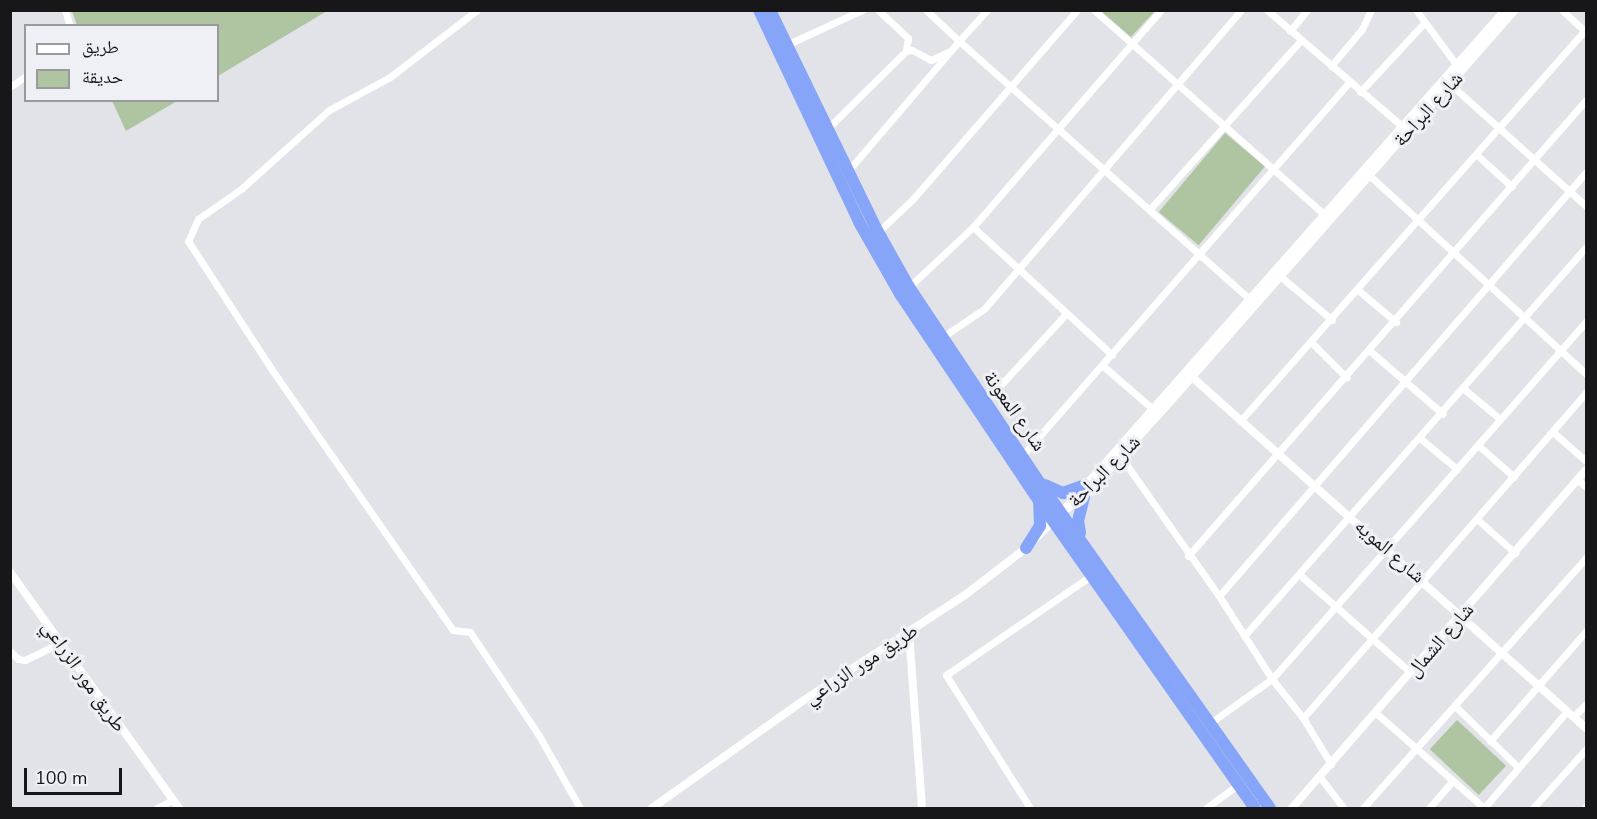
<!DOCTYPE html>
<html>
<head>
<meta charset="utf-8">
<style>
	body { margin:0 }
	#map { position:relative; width:1597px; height:819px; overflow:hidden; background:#e2e3e9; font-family:"Nunito Sans","Noto Naskh Arabic",sans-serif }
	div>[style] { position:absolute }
	.green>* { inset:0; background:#afc5a1; transform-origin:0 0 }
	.minor>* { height:7px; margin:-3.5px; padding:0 3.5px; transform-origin:3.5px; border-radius:3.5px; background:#fff }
	.tertiary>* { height:8px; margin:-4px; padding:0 4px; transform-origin:4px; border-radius:4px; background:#fff }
	.trunk>* { height:12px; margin:-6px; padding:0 6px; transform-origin:6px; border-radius:6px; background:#86a4f8 }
	span { translate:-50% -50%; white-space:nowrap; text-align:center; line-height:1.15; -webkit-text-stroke:6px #eff0f6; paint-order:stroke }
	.street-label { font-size:20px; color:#171719 }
	.frame { position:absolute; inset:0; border:12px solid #171719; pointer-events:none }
	.legend { position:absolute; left:24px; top:24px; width:195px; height:78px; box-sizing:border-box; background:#eff0f6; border:2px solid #99999e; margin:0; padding:8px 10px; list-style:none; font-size:18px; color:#171719 }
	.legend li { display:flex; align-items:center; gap:12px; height:30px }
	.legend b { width:30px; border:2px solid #99999e }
	.scale { position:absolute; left:24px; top:768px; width:98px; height:27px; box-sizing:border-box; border:3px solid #171719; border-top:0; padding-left:8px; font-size:18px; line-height:21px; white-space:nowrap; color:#171719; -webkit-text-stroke:4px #eff0f6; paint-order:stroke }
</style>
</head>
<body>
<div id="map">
	<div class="green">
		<div style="clip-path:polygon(72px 11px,72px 10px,327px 11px,218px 76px,218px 26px,77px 25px)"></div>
		<div style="clip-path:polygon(1101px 11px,1155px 11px,1131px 37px)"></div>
		<div style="clip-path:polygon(112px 101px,177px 101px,126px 131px)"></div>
		<div style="left:1225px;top:133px;width:52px;height:103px;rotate:40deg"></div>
		<div style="left:1457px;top:720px;width:67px;height:40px;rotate:43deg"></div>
	</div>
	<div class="minor">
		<div style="left:65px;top:10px;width:17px;rotate:73deg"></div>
		<div style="left:477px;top:10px;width:110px;rotate:142.4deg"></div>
		<div style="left:390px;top:77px;width:69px;rotate:151.6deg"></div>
		<div style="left:329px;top:110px;width:118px;rotate:138.1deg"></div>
		<div style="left:241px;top:189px;width:52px;rotate:145.1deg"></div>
		<div style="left:198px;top:219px;width:24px;rotate:114deg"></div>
		<div style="left:188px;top:241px;width:150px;rotate:56.9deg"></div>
		<div style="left:270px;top:367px;width:320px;rotate:55.2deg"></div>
		<div style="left:453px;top:630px;width:17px;rotate:7deg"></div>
		<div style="left:470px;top:632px;width:123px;rotate:56.3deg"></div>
		<div style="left:538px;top:734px;width:85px;rotate:60.4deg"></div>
		<div style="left:878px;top:10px;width:41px;rotate:43deg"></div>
		<div style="left:908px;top:38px;width:13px;rotate:99deg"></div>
		<div style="left:926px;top:10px;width:45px;rotate:43.2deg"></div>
		<div style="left:959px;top:41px;width:42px;rotate:-47.9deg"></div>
		<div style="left:1094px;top:10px;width:307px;rotate:41.6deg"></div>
		<div style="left:1267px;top:10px;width:179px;rotate:40.7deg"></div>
		<div style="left:1416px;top:10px;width:71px;rotate:53.6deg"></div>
		<div style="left:1562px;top:10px;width:33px;rotate:43deg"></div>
		<div style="left:1290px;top:31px;width:27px;rotate:-51deg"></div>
		<div style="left:786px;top:45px;width:84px;rotate:-24.7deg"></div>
		<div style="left:1331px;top:66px;width:48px;rotate:-50deg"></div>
		<div style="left:1362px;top:29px;width:21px;rotate:-65deg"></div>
		<div style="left:1450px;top:84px;width:183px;rotate:41.9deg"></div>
		<div style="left:10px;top:87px;width:19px;rotate:-35deg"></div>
		<div style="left:1360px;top:92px;width:94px;rotate:-47.2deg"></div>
		<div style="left:827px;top:129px;width:111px;rotate:-44.6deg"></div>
		<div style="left:906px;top:51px;width:6px;rotate:-9deg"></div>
		<div style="left:912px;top:50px;width:21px;rotate:28deg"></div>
		<div style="left:931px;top:60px;width:21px;rotate:-25deg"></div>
		<div style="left:1477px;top:155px;width:47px;rotate:42.4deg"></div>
		<div style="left:848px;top:171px;width:171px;rotate:-49.5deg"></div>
		<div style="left:959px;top:41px;width:389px;rotate:41.6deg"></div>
		<div style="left:1369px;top:175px;width:294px;rotate:42.5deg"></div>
		<div style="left:1150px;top:209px;width:227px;rotate:-48.2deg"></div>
		<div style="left:973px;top:227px;width:189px;rotate:42.6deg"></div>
		<div style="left:878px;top:232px;width:47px;rotate:-43.3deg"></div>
		<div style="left:912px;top:200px;width:252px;rotate:-49deg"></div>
		<div style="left:1280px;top:276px;width:68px;rotate:40.2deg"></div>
		<div style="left:909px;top:287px;width:88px;rotate:-43.2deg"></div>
		<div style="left:973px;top:227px;width:287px;rotate:-49.1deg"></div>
		<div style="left:1358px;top:290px;width:50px;rotate:40.1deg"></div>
		<div style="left:941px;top:338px;width:52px;rotate:-34deg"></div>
		<div style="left:984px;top:309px;width:394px;rotate:-49.3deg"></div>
		<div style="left:1312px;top:343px;width:49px;rotate:45deg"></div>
		<div style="left:1370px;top:351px;width:96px;rotate:40.8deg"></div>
		<div style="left:1103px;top:366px;width:66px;rotate:40.7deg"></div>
		<div style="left:1464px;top:389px;width:47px;rotate:39.8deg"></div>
		<div style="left:985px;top:402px;width:120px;rotate:-47.4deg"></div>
		<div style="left:1241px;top:420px;width:521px;rotate:-48.58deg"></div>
		<div style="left:1554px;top:433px;width:43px;rotate:41.2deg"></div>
		<div style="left:1421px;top:439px;width:47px;rotate:39.8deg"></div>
		<div style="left:1478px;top:445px;width:48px;rotate:41.6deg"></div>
		<div style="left:1022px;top:456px;width:496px;rotate:-48.8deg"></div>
		<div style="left:1121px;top:457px;width:170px;rotate:54.8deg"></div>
		<div style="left:1219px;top:596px;width:98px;rotate:57.4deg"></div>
		<div style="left:1272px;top:679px;width:50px;rotate:51.5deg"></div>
		<div style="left:1303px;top:718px;width:54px;rotate:58.7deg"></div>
		<div style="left:1578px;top:480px;width:11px;rotate:41deg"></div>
		<div style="left:1478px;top:520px;width:50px;rotate:41.7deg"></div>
		<div style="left:1188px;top:556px;width:605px;rotate:-48.89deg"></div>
		<div style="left:1300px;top:575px;width:148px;rotate:41.4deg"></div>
		<div style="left:1219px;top:596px;width:561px;rotate:-49.12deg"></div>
		<div style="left:1244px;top:636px;width:518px;rotate:-48.68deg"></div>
		<div style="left:10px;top:651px;width:11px;rotate:45deg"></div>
		<div style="left:18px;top:659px;width:7px;rotate:8deg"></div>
		<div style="left:25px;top:660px;width:39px;rotate:-26deg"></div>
		<div style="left:1455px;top:706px;width:88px;rotate:44.1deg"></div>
		<div style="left:1376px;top:713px;width:144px;rotate:41.3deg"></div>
		<div style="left:1574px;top:716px;width:17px;rotate:-45deg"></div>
		<div style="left:1303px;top:718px;width:432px;rotate:-49deg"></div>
		<div style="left:1210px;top:723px;width:76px;rotate:-35.4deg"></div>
		<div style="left:1272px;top:679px;width:476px;rotate:-48.7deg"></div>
		<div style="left:1490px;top:741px;width:146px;rotate:-48.9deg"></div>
		<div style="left:1320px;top:777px;width:39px;rotate:53deg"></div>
		<div style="left:157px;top:808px;width:17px;rotate:-28deg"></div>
		<div style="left:1030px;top:808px;width:157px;rotate:-122.3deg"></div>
		<div style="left:946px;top:675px;width:177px;rotate:-34.4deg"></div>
		<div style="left:1206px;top:808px;width:39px;rotate:-36deg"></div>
		<div style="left:1363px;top:808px;width:335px;rotate:-48.3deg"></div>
		<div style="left:1429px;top:808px;width:35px;rotate:-49deg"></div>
		<div style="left:1484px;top:808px;width:128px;rotate:-49.4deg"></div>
		<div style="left:1533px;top:808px;width:79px;rotate:-48.1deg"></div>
		<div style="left:1585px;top:808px;width:1px;rotate:-45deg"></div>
	</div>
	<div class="tertiary">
		<div style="left:1192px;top:377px;width:528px;rotate:41.7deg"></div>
		<div style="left:1064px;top:511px;width:24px;rotate:-35deg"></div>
		<div style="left:1084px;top:497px;width:127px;rotate:-47.9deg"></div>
		<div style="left:1169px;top:403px;width:524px;rotate:-48.64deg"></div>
		<div style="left:10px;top:572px;width:290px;rotate:54.4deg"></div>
		<div style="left:909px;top:634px;width:174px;rotate:85.7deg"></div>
		<div style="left:652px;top:808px;width:183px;rotate:-35.4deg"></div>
		<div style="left:801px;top:702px;width:196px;rotate:-33.1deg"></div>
		<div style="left:965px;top:595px;width:77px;rotate:-37.6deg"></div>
		<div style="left:1026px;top:548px;width:52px;rotate:-45deg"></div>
		<div style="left:1063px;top:511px;width:668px;rotate:-48.58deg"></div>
		<div style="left:1292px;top:808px;width:448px;rotate:-49deg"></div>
	</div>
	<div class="trunk">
		<div style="left:759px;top:10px;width:234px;rotate:64.7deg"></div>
		<div style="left:859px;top:222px;width:83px;rotate:60.3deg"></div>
		<div style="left:900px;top:294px;width:249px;rotate:56.1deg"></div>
		<div style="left:1039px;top:501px;width:375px;rotate:54.9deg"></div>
		<div style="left:770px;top:10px;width:247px;rotate:64.1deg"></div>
		<div style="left:878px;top:232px;width:63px;rotate:60.6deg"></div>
		<div style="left:909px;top:287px;width:234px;rotate:56.3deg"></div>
		<div style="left:1039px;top:482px;width:400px;rotate:54.7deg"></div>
		<div style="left:1045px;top:485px;width:20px;rotate:24deg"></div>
		<div style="left:1063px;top:493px;width:23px;rotate:-20deg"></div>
		<div style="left:1080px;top:533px;width:12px;rotate:-99deg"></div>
		<div style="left:1078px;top:521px;width:25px;rotate:-76deg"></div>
		<div style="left:1026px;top:548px;width:26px;rotate:-58deg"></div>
		<div style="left:1040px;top:526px;width:24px;rotate:-92deg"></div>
	</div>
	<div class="street-label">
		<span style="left:1428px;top:109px;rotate:-48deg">شارع البراحة</span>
		<span style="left:1015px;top:411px;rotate:55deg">شارع المعونة</span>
		<span style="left:1104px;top:471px;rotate:-45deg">شارع البراحة</span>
		<span style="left:1390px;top:551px;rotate:41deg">شارع المويه</span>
		<span style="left:1440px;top:640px;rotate:-49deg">شارع الشمال</span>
		<span style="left:861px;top:664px;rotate:-33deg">طريق مور الزراعي</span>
		<span style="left:84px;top:676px;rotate:55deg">طريق مور الزراعي</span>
	</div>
	<div class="frame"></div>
	<ul class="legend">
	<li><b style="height:8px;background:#fff"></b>طريق</li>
	<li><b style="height:16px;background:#afc5a1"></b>حديقة</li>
	</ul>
	<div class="scale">100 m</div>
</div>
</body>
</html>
